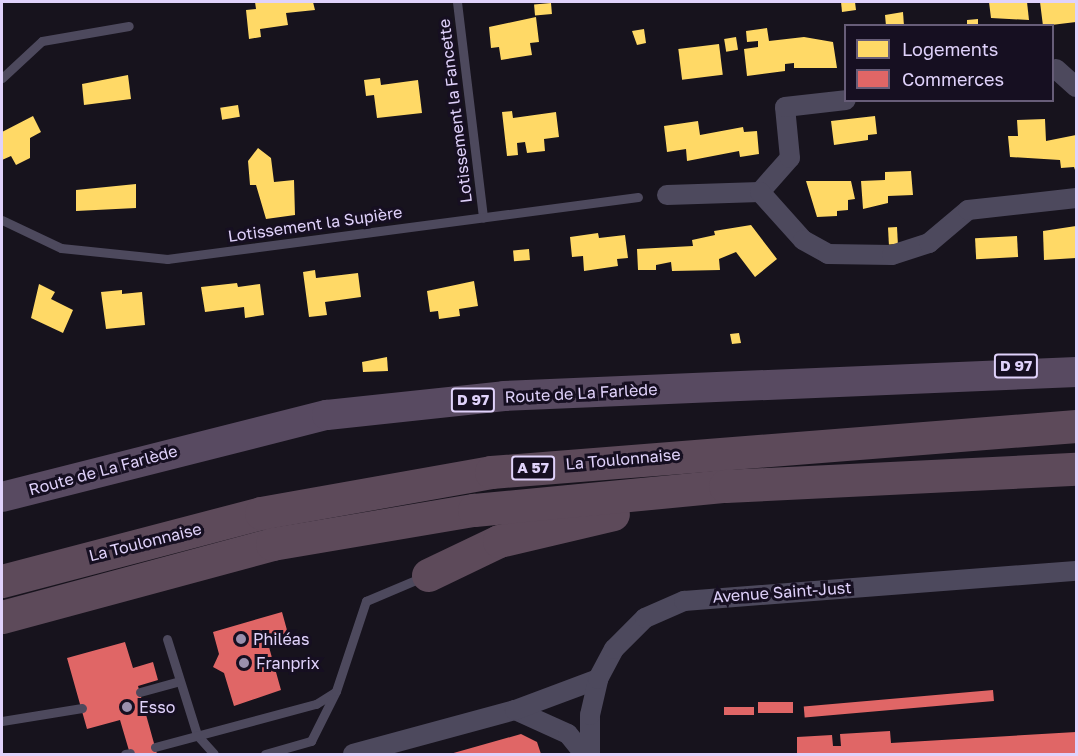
<!DOCTYPE html>
<html>
<head>
<meta charset="utf-8">
<style>
	body { margin:0 }
	#map { position:relative; width:1078px; height:756px; overflow:hidden; background:#17131d; font-family:"Golos Text",sans-serif }
	div>[style] { position:absolute }
	.homes>* { inset:0; background:#ffd966; transform-origin:0 0 }
	.shops>* { inset:0; background:#e06666; transform-origin:0 0 }
	.lane>* { height:9px; margin:-4.5px; padding:0 4.5px; transform-origin:4.5px; border-radius:4.5px; background:#4d495d }
	.street>* { height:20px; margin:-10px; padding:0 10px; transform-origin:10px; border-radius:10px; background:#4d495d }
	.primary>* { height:30px; margin:-15px; padding:0 15px; transform-origin:15px; border-radius:15px; background:#584a61 }
	.highway>* { height:33px; margin:-16.5px; padding:0 16.5px; transform-origin:16.5px; border-radius:16.5px; background:#5d4a5a }
	.dots>* { width:16px; height:16px; translate:-50% -50%; box-sizing:border-box; border:3px solid #160f21; border-radius:50% }
	span { translate:-50% -50%; white-space:nowrap; text-align:center; line-height:1.15; -webkit-text-stroke:6px #160f21; paint-order:stroke }
	.shield-label span { padding:2px 4px; background:#160f21; border:2px solid; border-radius:4px; -webkit-text-stroke-width:0 }
	.shield-label { font-size:15px; color:#e0d2fb; font-weight:700 }
	.street-label { font-size:16px; color:#e0d2fb }
	.poi-label { font-size:16px; color:#e0d2fb }
	.left { translate:0 -50%; text-align:left }
	.frame { position:absolute; inset:0; border:3px solid #e0d2fb; pointer-events:none }
	.legend { position:absolute; left:844px; top:24px; width:210px; height:78px; box-sizing:border-box; background:#160f21; border:2px solid #675d78; margin:0; padding:8px 10px; list-style:none; font-size:18px; color:#e0d2fb }
	.legend li { display:flex; align-items:center; gap:12px; height:30px }
	.legend b { width:30px; border:2px solid #675d78 }
</style>
</head>
<body>
<div id="map">
	<div class="homes">
		<div style="clip-path:polygon(255px 2px,313px 2px,315px 10px,286px 13px,288px 25px,260px 29px,261px 37px,249px 39px,246px 10px,256px 9px)"></div>
		<div style="clip-path:polygon(841px 2px,855px 2px,856px 10px,842px 12px)"></div>
		<div style="clip-path:polygon(989px 2px,1027px 2px,1029px 20px,991px 18px)"></div>
		<div style="clip-path:polygon(1040px 2px,1076px 2px,1076px 22px,1043px 26px)"></div>
		<div style="left:551px;top:3px;width:11px;height:17px;rotate:85deg"></div>
		<div style="clip-path:polygon(903px 12px,904px 26px,886px 26px,885px 15px)"></div>
		<div style="clip-path:polygon(536px 17px,539px 42px,530px 43px,532px 55px,501px 60px,499px 47px,491px 48px,489px 27px)"></div>
		<div style="clip-path:polygon(978px 19px,978px 26px,967px 26px,967px 20px)"></div>
		<div style="clip-path:polygon(767px 28px,769px 41px,804px 37px,833px 42px,837px 68px,794px 68px,794px 63px,785px 64px,785px 71px,747px 76px,744px 49px,758px 47px,758px 41px,747px 42px,746px 31px)"></div>
		<div style="clip-path:polygon(644px 29px,646px 43px,637px 45px,632px 31px)"></div>
		<div style="left:736px;top:37px;width:13px;height:12px;rotate:81deg"></div>
		<div style="left:719px;top:44px;width:31px;height:41px;rotate:83deg"></div>
		<div style="clip-path:polygon(128px 75px,131px 99px,84px 105px,82px 84px)"></div>
		<div style="clip-path:polygon(380px 78px,381px 85px,418px 80px,422px 113px,377px 118px,374px 95px,366px 96px,364px 80px)"></div>
		<div style="left:238px;top:105px;width:12px;height:18px;rotate:81deg"></div>
		<div style="clip-path:polygon(512px 111px,513px 118px,556px 112px,559px 137px,544px 139px,545px 151px,527px 153px,525px 142px,517px 143px,518px 155px,507px 156px,502px 112px)"></div>
		<div style="clip-path:polygon(33px 116px,41px 132px,30px 138px,30px 158px,16px 165px,11px 156px,2px 160px,2px 132px)"></div>
		<div style="clip-path:polygon(875px 116px,877px 134px,868px 135px,868px 140px,834px 145px,831px 121px)"></div>
		<div style="clip-path:polygon(1045px 119px,1046px 141px,1076px 135px,1076px 173px,1074px 167px,1061px 168px,1060px 160px,1010px 157px,1008px 136px,1018px 136px,1017px 120px)"></div>
		<div style="clip-path:polygon(698px 121px,700px 135px,743px 127px,744px 132px,757px 131px,759px 154px,740px 157px,739px 151px,687px 161px,686px 149px,667px 152px,664px 126px)"></div>
		<div style="clip-path:polygon(258px 148px,271px 158px,274px 182px,294px 180px,295px 215px,266px 219px,256px 185px,250px 185px,248px 161px)"></div>
		<div style="clip-path:polygon(911px 171px,913px 195px,888px 196px,888px 203px,863px 209px,861px 181px,885px 180px,885px 172px)"></div>
		<div style="clip-path:polygon(806px 181px,851px 181px,855px 199px,848px 200px,848px 210px,837px 211px,837px 216px,817px 217px)"></div>
		<div style="clip-path:polygon(136px 184px,136px 208px,76px 211px,76px 190px)"></div>
		<div style="clip-path:polygon(751px 225px,777px 259px,755px 277px,736px 252px,719px 259px,720px 270px,672px 271px,671px 262px,656px 265px,656px 270px,638px 270px,637px 249px,693px 246px,692px 240px,715px 235px,714px 231px)"></div>
		<div style="clip-path:polygon(1076px 226px,1076px 258px,1044px 260px,1043px 231px)"></div>
		<div style="left:897px;top:227px;width:17px;height:9px;rotate:87deg"></div>
		<div style="clip-path:polygon(598px 233px,599px 238px,625px 235px,628px 258px,617px 259px,618px 266px,584px 271px,583px 256px,572px 257px,570px 237px)"></div>
		<div style="left:1017px;top:236px;width:21px;height:42px;rotate:87deg"></div>
		<div style="left:529px;top:249px;width:11px;height:16px;rotate:85deg"></div>
		<div style="clip-path:polygon(315px 270px,316px 278px,358px 273px,361px 297px,325px 302px,327px 315px,309px 317px,303px 272px)"></div>
		<div style="clip-path:polygon(474px 281px,478px 306px,459px 309px,460px 316px,439px 319px,438px 311px,430px 312px,427px 291px)"></div>
		<div style="clip-path:polygon(237px 283px,238px 287px,260px 284px,264px 315px,245px 318px,244px 307px,205px 312px,201px 287px)"></div>
		<div style="clip-path:polygon(39px 284px,55px 292px,51px 299px,73px 310px,63px 333px,31px 318px)"></div>
		<div style="clip-path:polygon(122px 290px,122px 294px,142px 292px,145px 325px,106px 329px,101px 292px)"></div>
		<div style="clip-path:polygon(739px 333px,741px 343px,732px 344px,730px 334px)"></div>
		<div style="clip-path:polygon(387px 357px,388px 371px,363px 372px,362px 362px)"></div>
	</div>
	<div class="shops">
		<div style="clip-path:polygon(282px 612px,290px 641px,269px 647px,281px 690px,234px 706px,224px 673px,213px 667px,219px 654px,213px 632px)"></div>
		<div style="clip-path:polygon(125px 642px,133px 668px,153px 662px,158px 680px,138px 686px,157px 754px,130px 754px,120px 720px,87px 729px,67px 658px)"></div>
		<div style="left:993px;top:690px;width:11px;height:190px;rotate:85deg"></div>
		<div style="left:793px;top:702px;width:11px;height:35px;rotate:90deg"></div>
		<div style="left:754px;top:707px;width:8px;height:30px;rotate:90deg"></div>
		<div style="clip-path:polygon(890px 731px,891px 743px,1076px 732px,1076px 754px,797px 754px,797px 737px,832px 735px,833px 746px,841px 746px,840px 734px)"></div>
		<div style="clip-path:polygon(521px 734px,537px 742px,541px 754px,450px 754px)"></div>
	</div>
	<div class="lane">
		<div style="left:457px;top:2px;width:217px;rotate:83.1deg"></div>
		<div style="left:2px;top:78px;width:54px;rotate:-42.8deg"></div>
		<div style="left:42px;top:41px;width:88px;rotate:-9.8deg"></div>
		<div style="left:2px;top:220px;width:65px;rotate:25.4deg"></div>
		<div style="left:61px;top:248px;width:107px;rotate:5.9deg"></div>
		<div style="left:167px;top:259px;width:475px;rotate:-7.5deg"></div>
		<div style="left:167px;top:639px;width:101px;rotate:72.6deg"></div>
		<div style="left:197px;top:735px;width:25px;rotate:48deg"></div>
		<div style="left:140px;top:692px;width:41px;rotate:-15.4deg"></div>
		<div style="left:2px;top:721px;width:81px;rotate:-9.2deg"></div>
		<div style="left:155px;top:747px;width:167px;rotate:-15deg"></div>
		<div style="left:316px;top:704px;width:22px;rotate:-32deg"></div>
		<div style="left:125px;top:754px;width:5px;rotate:-11deg"></div>
		<div style="left:265px;top:754px;width:48px;rotate:-15.8deg"></div>
		<div style="left:311px;top:741px;width:56px;rotate:-63.4deg"></div>
		<div style="left:336px;top:691px;width:95px;rotate:-71.6deg"></div>
		<div style="left:366px;top:601px;width:62px;rotate:-22.8deg"></div>
	</div>
	<div class="street">
		<div style="left:1056px;top:69px;width:27px;rotate:42deg"></div>
		<div style="left:760px;top:192px;width:45px;rotate:-48.6deg"></div>
		<div style="left:790px;top:158px;width:51px;rotate:-95.6deg"></div>
		<div style="left:785px;top:107px;width:61px;rotate:-6.5deg"></div>
		<div style="left:667px;top:195px;width:93px;rotate:-1.8deg"></div>
		<div style="left:760px;top:192px;width:64px;rotate:48.1deg"></div>
		<div style="left:803px;top:240px;width:29px;rotate:29deg"></div>
		<div style="left:828px;top:254px;width:64px;rotate:0.9deg"></div>
		<div style="left:892px;top:255px;width:39px;rotate:-18deg"></div>
		<div style="left:929px;top:243px;width:51px;rotate:-40.2deg"></div>
		<div style="left:968px;top:210px;width:109px;rotate:-6.3deg"></div>
		<div style="left:515px;top:710px;width:58px;rotate:24.4deg"></div>
		<div style="left:568px;top:734px;width:26px;rotate:51deg"></div>
		<div style="left:353px;top:754px;width:168px;rotate:-15.2deg"></div>
		<div style="left:515px;top:710px;width:89px;rotate:-20.5deg"></div>
		<div style="left:590px;top:754px;width:39px;rotate:-90deg"></div>
		<div style="left:590px;top:715px;width:37px;rotate:-77deg"></div>
		<div style="left:598px;top:679px;width:34px;rotate:-62deg"></div>
		<div style="left:614px;top:649px;width:44px;rotate:-45deg"></div>
		<div style="left:645px;top:618px;width:43px;rotate:-23.6deg"></div>
		<div style="left:684px;top:601px;width:393px;rotate:-4.4deg"></div>
	</div>
	<div class="primary">
		<div style="left:2px;top:497px;width:335px;rotate:-14.2deg"></div>
		<div style="left:327px;top:415px;width:178px;rotate:-6.1deg"></div>
		<div style="left:504px;top:396px;width:573px;rotate:-2.4deg"></div>
	</div>
	<div class="highway">
		<div style="left:428px;top:575px;width:79px;rotate:-25.6deg"></div>
		<div style="left:499px;top:541px;width:117px;rotate:-13.3deg"></div>
		<div style="left:2px;top:581px;width:268px;rotate:-14.7deg"></div>
		<div style="left:261px;top:513px;width:234px;rotate:-10.1deg"></div>
		<div style="left:491px;top:472px;width:587px;rotate:-4.5deg"></div>
		<div style="left:2px;top:617px;width:280px;rotate:-15.1deg"></div>
		<div style="left:272px;top:544px;width:205px;rotate:-9.6deg"></div>
		<div style="left:474px;top:510px;width:252px;rotate:-5.5deg"></div>
		<div style="left:725px;top:486px;width:351px;rotate:-2.8deg"></div>
	</div>
	<div class="dots">
		<div style="left:241px;top:639px;background:#9a8fad"></div>
		<div style="left:244px;top:663px;background:#9a8fad"></div>
		<div style="left:127px;top:707px;background:#9a8fad"></div>
	</div>
	<div class="shield-label">
		<span style="left:1016px;top:366px">D 97</span>
		<span style="left:473px;top:400px">D 97</span>
		<span style="left:533px;top:468px">A 57</span>
	</div>
	<div class="street-label">
		<span style="left:455px;top:111px;rotate:-97deg">Lotissement la Fancette</span>
		<span style="left:315px;top:224px;rotate:-8deg">Lotissement la Supière</span>
		<span style="left:581px;top:393px;rotate:-3deg">Route de La Farlède</span>
		<span style="left:623px;top:459px;rotate:-5deg">La Toulonnaise</span>
		<span style="left:103px;top:470px;rotate:-15deg">Route de La Farlède</span>
		<span style="left:145px;top:542px;rotate:-14deg">La Toulonnaise</span>
		<span style="left:782px;top:592px;rotate:-4deg">Avenue Saint-Just</span>
	</div>
	<div class="poi-label">
		<span class="left" style="left:253px;top:639px">Philéas</span>
		<span class="left" style="left:256px;top:663px">Franprix</span>
		<span class="left" style="left:139px;top:707px">Esso</span>
	</div>
	<div class="frame"></div>
	<ul class="legend">
	<li><b style="height:16px;background:#ffd966"></b>Logements</li>
	<li><b style="height:16px;background:#e06666"></b>Commerces</li>
	</ul>
</div>
</body>
</html>
